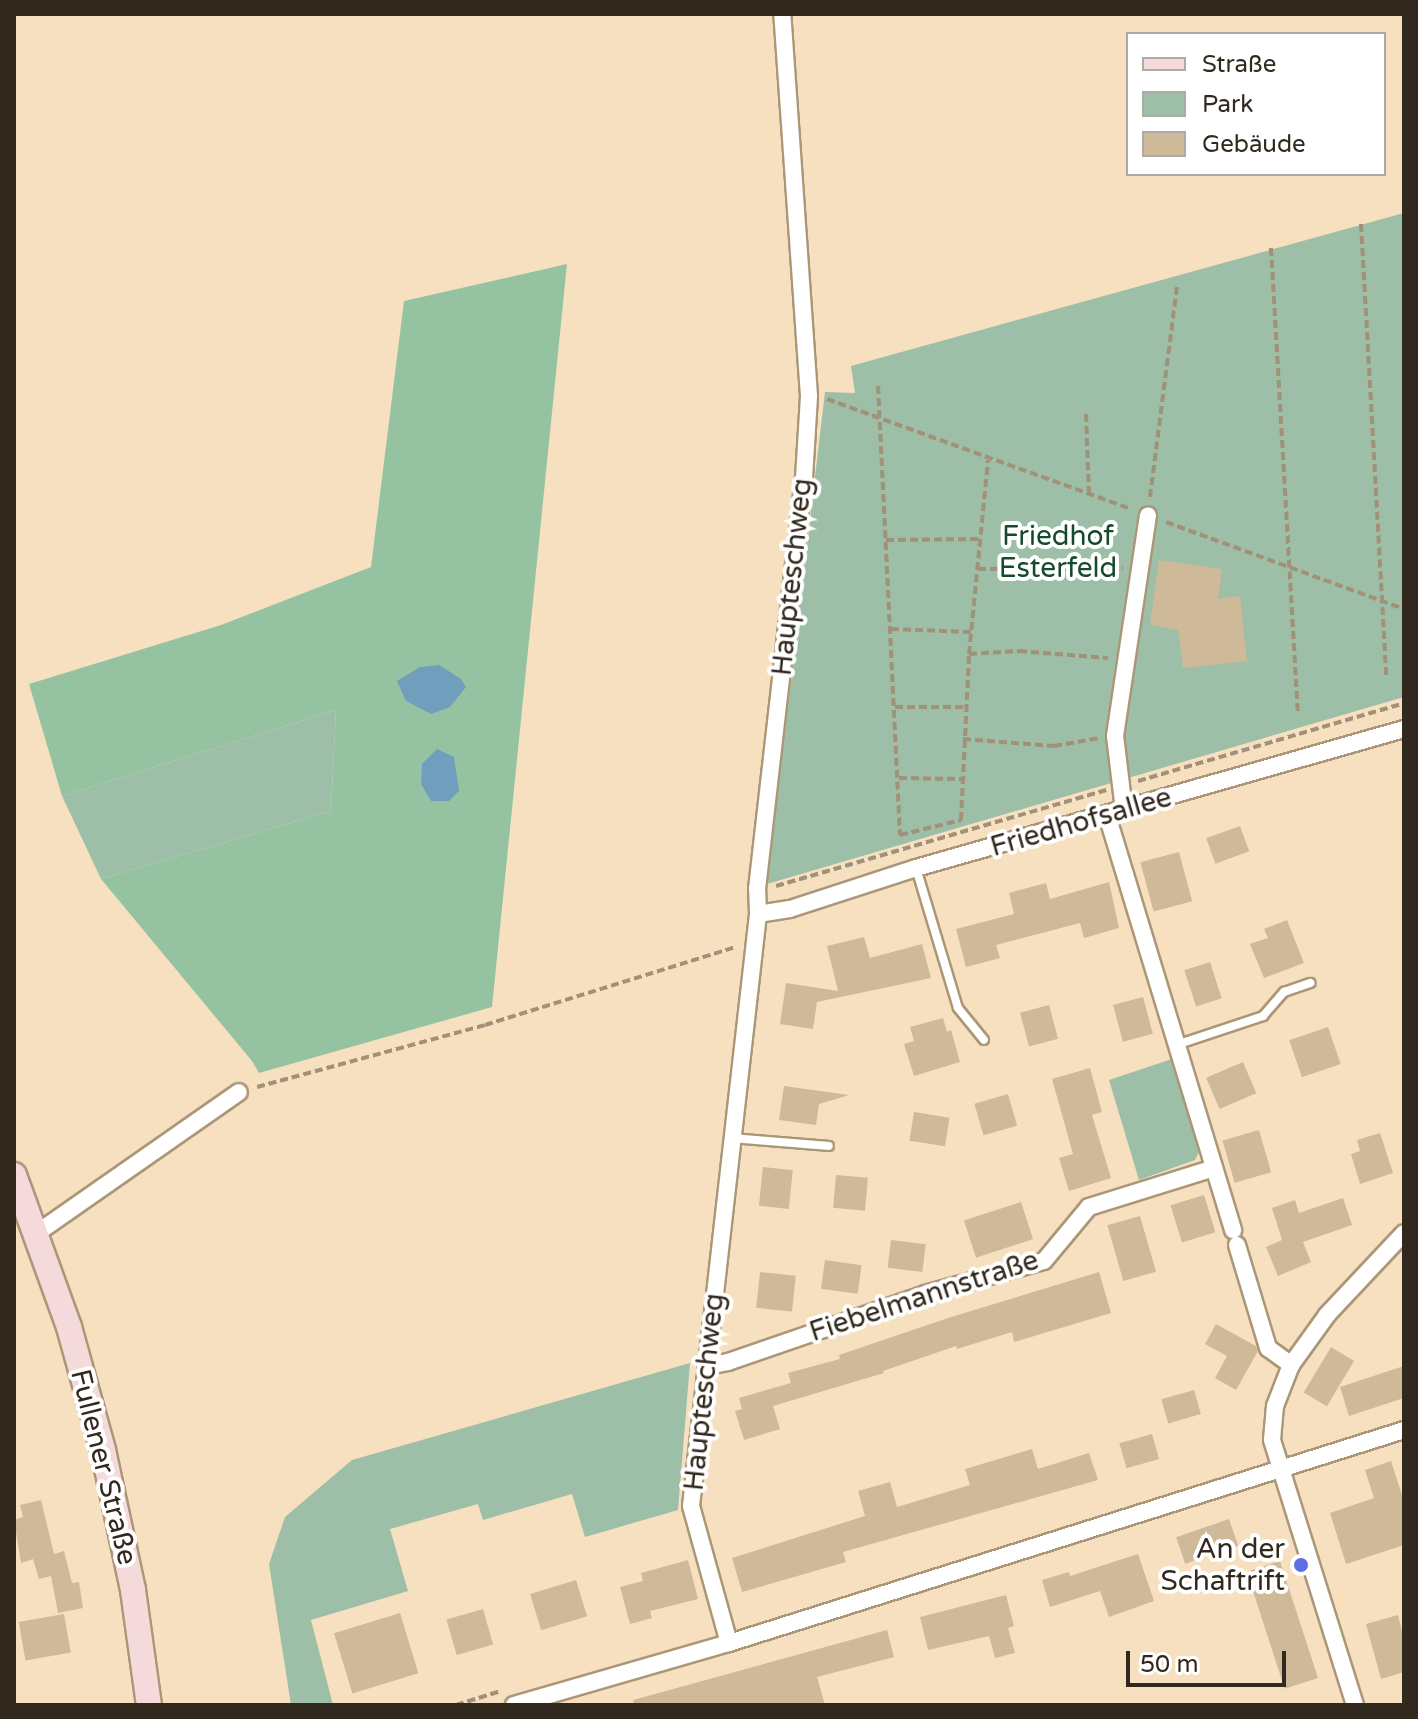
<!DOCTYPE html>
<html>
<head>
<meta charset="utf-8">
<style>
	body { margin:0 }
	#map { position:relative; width:1418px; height:1719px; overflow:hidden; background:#f6e0bf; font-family:"Varela Round",sans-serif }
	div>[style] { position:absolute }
	.green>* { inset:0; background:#9dbea7 }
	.forest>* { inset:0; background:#95c3a2 }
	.water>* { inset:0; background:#709fbd }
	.building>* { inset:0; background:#ceb999; transform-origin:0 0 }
	.path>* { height:4px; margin-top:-2px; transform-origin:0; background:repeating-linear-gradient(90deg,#a19179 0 8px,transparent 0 12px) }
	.roads { filter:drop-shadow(2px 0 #ab9777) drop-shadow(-2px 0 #ab9777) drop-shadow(0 2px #ab9777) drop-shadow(0 -2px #ab9777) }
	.lane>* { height:8px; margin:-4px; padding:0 4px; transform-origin:4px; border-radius:4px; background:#fff }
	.street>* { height:16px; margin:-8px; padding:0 8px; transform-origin:8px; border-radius:8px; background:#fff }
	.secondary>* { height:24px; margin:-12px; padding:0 12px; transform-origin:12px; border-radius:12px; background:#f4dadb }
	.dots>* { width:22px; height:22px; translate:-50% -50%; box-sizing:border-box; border:4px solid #fff; border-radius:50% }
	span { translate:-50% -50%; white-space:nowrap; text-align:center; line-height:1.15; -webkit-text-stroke:8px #fff; paint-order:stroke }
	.park-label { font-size:28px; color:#154a2b }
	.street-label { font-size:28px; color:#31291d }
	.poi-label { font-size:28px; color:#31291d }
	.right { translate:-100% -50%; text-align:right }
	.frame { position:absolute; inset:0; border:16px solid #31291d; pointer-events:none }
	.legend { position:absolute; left:1126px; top:32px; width:260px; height:144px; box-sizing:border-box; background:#fff; border:2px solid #ada9a5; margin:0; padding:10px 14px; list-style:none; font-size:24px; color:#31291d }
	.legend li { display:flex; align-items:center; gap:16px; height:40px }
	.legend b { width:40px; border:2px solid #ada9a5 }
	.scale { position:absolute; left:1126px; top:1651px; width:160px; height:36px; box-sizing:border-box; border:4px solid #31291d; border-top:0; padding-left:10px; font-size:24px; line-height:28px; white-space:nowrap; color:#31291d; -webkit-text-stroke:6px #fff; paint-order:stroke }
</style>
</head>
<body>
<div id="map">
	<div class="green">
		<div style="clip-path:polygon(1404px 213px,1404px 697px,767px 884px,825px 392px,855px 393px,851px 366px)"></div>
		<div style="clip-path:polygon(336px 710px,331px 811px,101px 879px,62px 796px)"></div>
		<div style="clip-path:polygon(1172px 1059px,1199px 1152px,1195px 1160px,1139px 1180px,1109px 1080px)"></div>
		<div style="clip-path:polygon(690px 1363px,678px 1510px,585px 1537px,572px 1494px,483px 1520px,478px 1504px,390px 1529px,408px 1591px,311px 1620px,333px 1705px,291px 1705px,269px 1564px,285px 1517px,352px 1460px)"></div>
	</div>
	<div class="forest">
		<div style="clip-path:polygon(567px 264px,492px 1007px,259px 1073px,252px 1061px,101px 879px,331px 811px,336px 710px,62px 796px,29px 684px,221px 625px,371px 567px,404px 301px)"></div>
	</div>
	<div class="water">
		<div style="clip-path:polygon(439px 665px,461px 679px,466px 687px,450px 707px,431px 714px,406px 701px,397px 681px,420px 667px)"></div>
		<div style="clip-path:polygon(437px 749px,454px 757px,459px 791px,449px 801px,431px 801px,421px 784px,422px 764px)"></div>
	</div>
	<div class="building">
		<div style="clip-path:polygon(1159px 560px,1222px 569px,1218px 599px,1240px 596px,1247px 661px,1183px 668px,1178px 630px,1150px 625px)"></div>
		<div style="left:1240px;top:826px;width:27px;height:36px;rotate:70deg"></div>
		<div style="left:1179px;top:852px;width:51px;height:40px;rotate:75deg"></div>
		<div style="clip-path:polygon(1109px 882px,1119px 928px,1084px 938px,1080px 923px,996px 945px,1000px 958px,966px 967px,956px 929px,1014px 914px,1009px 893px,1046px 883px,1050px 899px)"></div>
		<div style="clip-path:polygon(1287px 920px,1304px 963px,1264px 978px,1250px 944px,1268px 938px,1264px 929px)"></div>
		<div style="clip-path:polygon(864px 937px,870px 958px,922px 944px,931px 978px,817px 1002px,813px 1029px,780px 1024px,786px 983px,838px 991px,827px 946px)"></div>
		<div style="left:1210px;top:962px;width:38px;height:27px;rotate:72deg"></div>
		<div style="left:1143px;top:997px;width:38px;height:31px;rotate:75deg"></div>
		<div style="left:1049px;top:1005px;width:35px;height:30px;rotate:75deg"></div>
		<div style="clip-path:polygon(943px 1018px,947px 1032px,951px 1030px,960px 1062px,914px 1076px,904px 1044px,914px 1041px,910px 1027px)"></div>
		<div style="left:1328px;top:1027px;width:39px;height:41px;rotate:71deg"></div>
		<div style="left:1243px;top:1062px;width:34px;height:40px;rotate:67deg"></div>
		<div style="clip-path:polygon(1090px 1068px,1102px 1112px,1092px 1115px,1111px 1178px,1069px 1191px,1059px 1158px,1073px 1154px,1052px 1079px)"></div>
		<div style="clip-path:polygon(784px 1086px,849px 1095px,819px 1104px,816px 1125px,779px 1120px)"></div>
		<div style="left:1008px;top:1094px;width:33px;height:35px;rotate:74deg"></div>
		<div style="left:914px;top:1112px;width:36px;height:29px;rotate:9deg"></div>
		<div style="left:1259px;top:1130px;width:44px;height:38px;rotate:74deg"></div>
		<div style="clip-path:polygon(1380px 1133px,1393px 1173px,1360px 1184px,1351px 1154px,1360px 1151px,1357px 1140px)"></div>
		<div style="left:763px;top:1167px;width:30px;height:39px;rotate:6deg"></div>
		<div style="left:836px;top:1175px;width:32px;height:33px;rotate:5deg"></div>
		<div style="left:1204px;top:1195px;width:39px;height:35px;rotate:73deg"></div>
		<div style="clip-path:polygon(1343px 1198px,1352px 1225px,1303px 1242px,1311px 1262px,1278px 1276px,1266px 1247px,1282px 1240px,1272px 1208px,1295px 1200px,1299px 1213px)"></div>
		<div style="left:1021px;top:1202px;width:39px;height:60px;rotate:72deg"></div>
		<div style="left:1140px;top:1216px;width:58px;height:34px;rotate:74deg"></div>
		<div style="left:891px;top:1240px;width:35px;height:28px;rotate:7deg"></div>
		<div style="left:825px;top:1260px;width:37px;height:29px;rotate:8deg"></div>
		<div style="left:760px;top:1272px;width:36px;height:36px;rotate:6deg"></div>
		<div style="clip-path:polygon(1099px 1272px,1111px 1313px,1014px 1342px,1012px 1332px,957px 1349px,956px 1346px,883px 1371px,884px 1373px,773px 1406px,780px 1429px,744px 1440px,735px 1411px,742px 1409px,739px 1398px,791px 1383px,788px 1373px,840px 1359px,839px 1355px,948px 1318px)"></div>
		<div style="clip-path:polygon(1216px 1324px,1256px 1346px,1258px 1351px,1236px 1390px,1215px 1378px,1227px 1356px,1205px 1344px)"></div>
		<div style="left:1331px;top:1347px;width:27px;height:53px;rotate:31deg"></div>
		<div style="clip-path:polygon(1404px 1366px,1404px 1398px,1349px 1416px,1340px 1387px)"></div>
		<div style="left:1194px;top:1390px;width:25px;height:34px;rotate:74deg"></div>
		<div style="left:1152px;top:1434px;width:26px;height:34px;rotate:74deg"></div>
		<div style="clip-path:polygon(1032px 1449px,1038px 1469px,1089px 1453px,1098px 1480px,843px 1552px,846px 1562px,742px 1592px,732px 1558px,865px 1516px,858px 1491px,890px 1482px,897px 1507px,970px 1485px,965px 1469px)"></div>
		<div style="clip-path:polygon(1391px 1461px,1404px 1501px,1404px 1545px,1346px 1564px,1330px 1513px,1374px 1498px,1365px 1470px)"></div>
		<div style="clip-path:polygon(41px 1500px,54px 1554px,64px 1551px,72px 1583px,79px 1582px,83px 1608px,58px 1613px,51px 1576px,39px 1579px,33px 1559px,21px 1563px,14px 1520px,23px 1517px,20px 1505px)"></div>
		<div style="left:1229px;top:1519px;width:28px;height:56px;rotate:71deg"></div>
		<div style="clip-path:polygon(1138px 1554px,1154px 1601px,1109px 1617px,1100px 1591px,1050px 1607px,1042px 1580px,1069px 1572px,1070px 1576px)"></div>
		<div style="clip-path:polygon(688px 1560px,698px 1599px,650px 1611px,652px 1618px,630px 1624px,620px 1587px,643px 1581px,641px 1573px)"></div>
		<div style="left:1280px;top:1561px;width:123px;height:35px;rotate:72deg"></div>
		<div style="left:576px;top:1580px;width:38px;height:48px;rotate:73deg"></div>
		<div style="clip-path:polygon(1006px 1595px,1014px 1626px,1008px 1628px,1015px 1653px,995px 1658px,989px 1636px,928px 1650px,920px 1617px)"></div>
		<div style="left:483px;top:1609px;width:37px;height:38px;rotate:74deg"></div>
		<div style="left:400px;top:1613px;width:63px;height:69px;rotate:73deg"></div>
		<div style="left:64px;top:1614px;width:39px;height:46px;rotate:80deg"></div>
		<div style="clip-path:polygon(1398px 1615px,1404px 1639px,1404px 1672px,1381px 1679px,1366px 1624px)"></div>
		<div style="clip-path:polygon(887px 1630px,894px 1657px,817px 1677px,825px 1705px,634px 1705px,633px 1700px)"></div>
	</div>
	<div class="path">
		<div style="left:1361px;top:224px;width:454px;rotate:86.8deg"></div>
		<div style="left:1271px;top:248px;width:468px;rotate:86.7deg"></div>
		<div style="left:878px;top:386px;width:450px;rotate:87.2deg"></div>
		<div style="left:900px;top:835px;width:63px;rotate:-13.8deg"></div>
		<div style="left:961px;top:820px;width:166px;rotate:-87.2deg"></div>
		<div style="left:969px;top:654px;width:195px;rotate:-84.4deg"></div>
		<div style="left:827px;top:399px;width:323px;rotate:19.9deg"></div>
		<div style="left:1086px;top:414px;width:80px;rotate:87.9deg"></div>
		<div style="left:1150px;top:497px;width:214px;rotate:-82.7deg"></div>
		<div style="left:1166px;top:522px;width:253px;rotate:20.1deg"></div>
		<div style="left:886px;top:540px;width:94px;rotate:-0.6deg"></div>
		<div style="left:978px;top:569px;width:145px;rotate:-0.4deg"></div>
		<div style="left:891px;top:629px;width:80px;rotate:2.1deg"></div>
		<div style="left:969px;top:654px;width:50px;rotate:-3.4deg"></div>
		<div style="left:1019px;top:651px;width:89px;rotate:4.5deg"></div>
		<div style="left:895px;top:707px;width:70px"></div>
		<div style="left:963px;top:739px;width:91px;rotate:4.4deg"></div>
		<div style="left:1054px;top:746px;width:46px;rotate:-10.1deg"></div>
		<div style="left:899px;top:778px;width:62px;rotate:0.9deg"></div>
		<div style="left:1138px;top:781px;width:277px;rotate:-16.3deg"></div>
		<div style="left:776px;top:886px;width:344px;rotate:-16.2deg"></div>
		<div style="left:257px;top:1087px;width:236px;rotate:-15.2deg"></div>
		<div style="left:485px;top:1025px;width:263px;rotate:-17.3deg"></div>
		<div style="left:456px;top:1705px;width:47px;rotate:-17.3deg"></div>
	</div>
	<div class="roads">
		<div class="lane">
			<div style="left:916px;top:868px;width:146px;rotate:73.3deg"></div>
			<div style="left:958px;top:1008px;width:41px;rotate:50.9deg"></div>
			<div style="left:1176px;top:1045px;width:92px;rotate:-18.4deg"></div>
			<div style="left:1263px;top:1016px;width:32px;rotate:-49deg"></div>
			<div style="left:1284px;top:992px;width:28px;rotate:-19deg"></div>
			<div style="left:732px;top:1138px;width:97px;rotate:4.7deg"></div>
		</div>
		<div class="street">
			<div style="left:1124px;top:810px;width:75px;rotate:-96.9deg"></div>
			<div style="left:1115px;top:736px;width:223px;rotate:-81.5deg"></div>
			<div style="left:1107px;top:815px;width:434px;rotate:73.1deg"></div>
			<div style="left:758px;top:914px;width:32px;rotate:-9deg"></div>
			<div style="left:790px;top:909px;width:133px;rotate:-18deg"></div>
			<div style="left:916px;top:868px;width:507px;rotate:-15.9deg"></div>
			<div style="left:37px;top:1233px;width:246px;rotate:-34.9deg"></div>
			<div style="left:1237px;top:1245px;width:108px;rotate:73.2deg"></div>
			<div style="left:1268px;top:1348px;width:29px;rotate:36deg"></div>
			<div style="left:706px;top:1366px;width:22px;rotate:-10deg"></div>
			<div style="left:728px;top:1362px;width:208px;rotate:-19deg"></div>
			<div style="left:925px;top:1294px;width:123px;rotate:-15.5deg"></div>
			<div style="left:1044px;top:1261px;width:70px;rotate:-50.2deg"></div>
			<div style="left:1089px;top:1207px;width:131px;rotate:-17.3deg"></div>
			<div style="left:729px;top:1643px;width:142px;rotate:-105.5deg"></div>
			<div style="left:691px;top:1506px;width:596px;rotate:-83.54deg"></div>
			<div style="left:758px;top:914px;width:25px;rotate:-92deg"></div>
			<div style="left:757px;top:889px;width:414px;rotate:-83.5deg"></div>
			<div style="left:804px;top:478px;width:82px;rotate:-86.5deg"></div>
			<div style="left:809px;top:396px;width:383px;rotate:-94deg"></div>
			<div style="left:514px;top:1705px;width:224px;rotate:-16.1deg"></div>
			<div style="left:729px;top:1643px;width:708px;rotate:-17.51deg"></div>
			<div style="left:1355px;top:1705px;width:278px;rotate:-107.4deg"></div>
			<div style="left:1272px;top:1440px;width:34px;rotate:-85deg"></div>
			<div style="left:1275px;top:1406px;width:44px;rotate:-68.7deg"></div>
			<div style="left:1291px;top:1365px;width:62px;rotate:-54.2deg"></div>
			<div style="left:1327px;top:1315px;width:112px;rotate:-46.8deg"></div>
		</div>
		<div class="secondary">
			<div style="left:14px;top:1175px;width:162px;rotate:70.1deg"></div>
			<div style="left:69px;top:1327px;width:128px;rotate:74.5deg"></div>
			<div style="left:103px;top:1450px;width:143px;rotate:77.9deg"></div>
			<div style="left:133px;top:1590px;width:116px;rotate:82.1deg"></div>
		</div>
	</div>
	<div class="dots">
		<div style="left:1301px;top:1565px;background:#5b6ee5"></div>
	</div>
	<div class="park-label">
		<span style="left:1058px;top:552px">Friedhof<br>Esterfeld</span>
	</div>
	<div class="street-label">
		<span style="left:792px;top:577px;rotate:-84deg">Haupteschweg</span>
		<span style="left:1081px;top:822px;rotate:-16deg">Friedhofsallee</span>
		<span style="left:924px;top:1296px;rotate:-18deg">Fiebelmannstraße</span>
		<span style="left:704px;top:1392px;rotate:-84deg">Haupteschweg</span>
		<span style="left:104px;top:1467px;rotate:76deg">Fullener Straße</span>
	</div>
	<div class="poi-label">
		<span class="right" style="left:1285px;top:1565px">An der<br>Schaftrift</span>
	</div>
	<div class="frame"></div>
	<ul class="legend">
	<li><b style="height:10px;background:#f4dadb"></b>Straße</li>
	<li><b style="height:22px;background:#9dbea7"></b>Park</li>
	<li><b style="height:22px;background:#ceb999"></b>Gebäude</li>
	</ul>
	<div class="scale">50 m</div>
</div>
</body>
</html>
